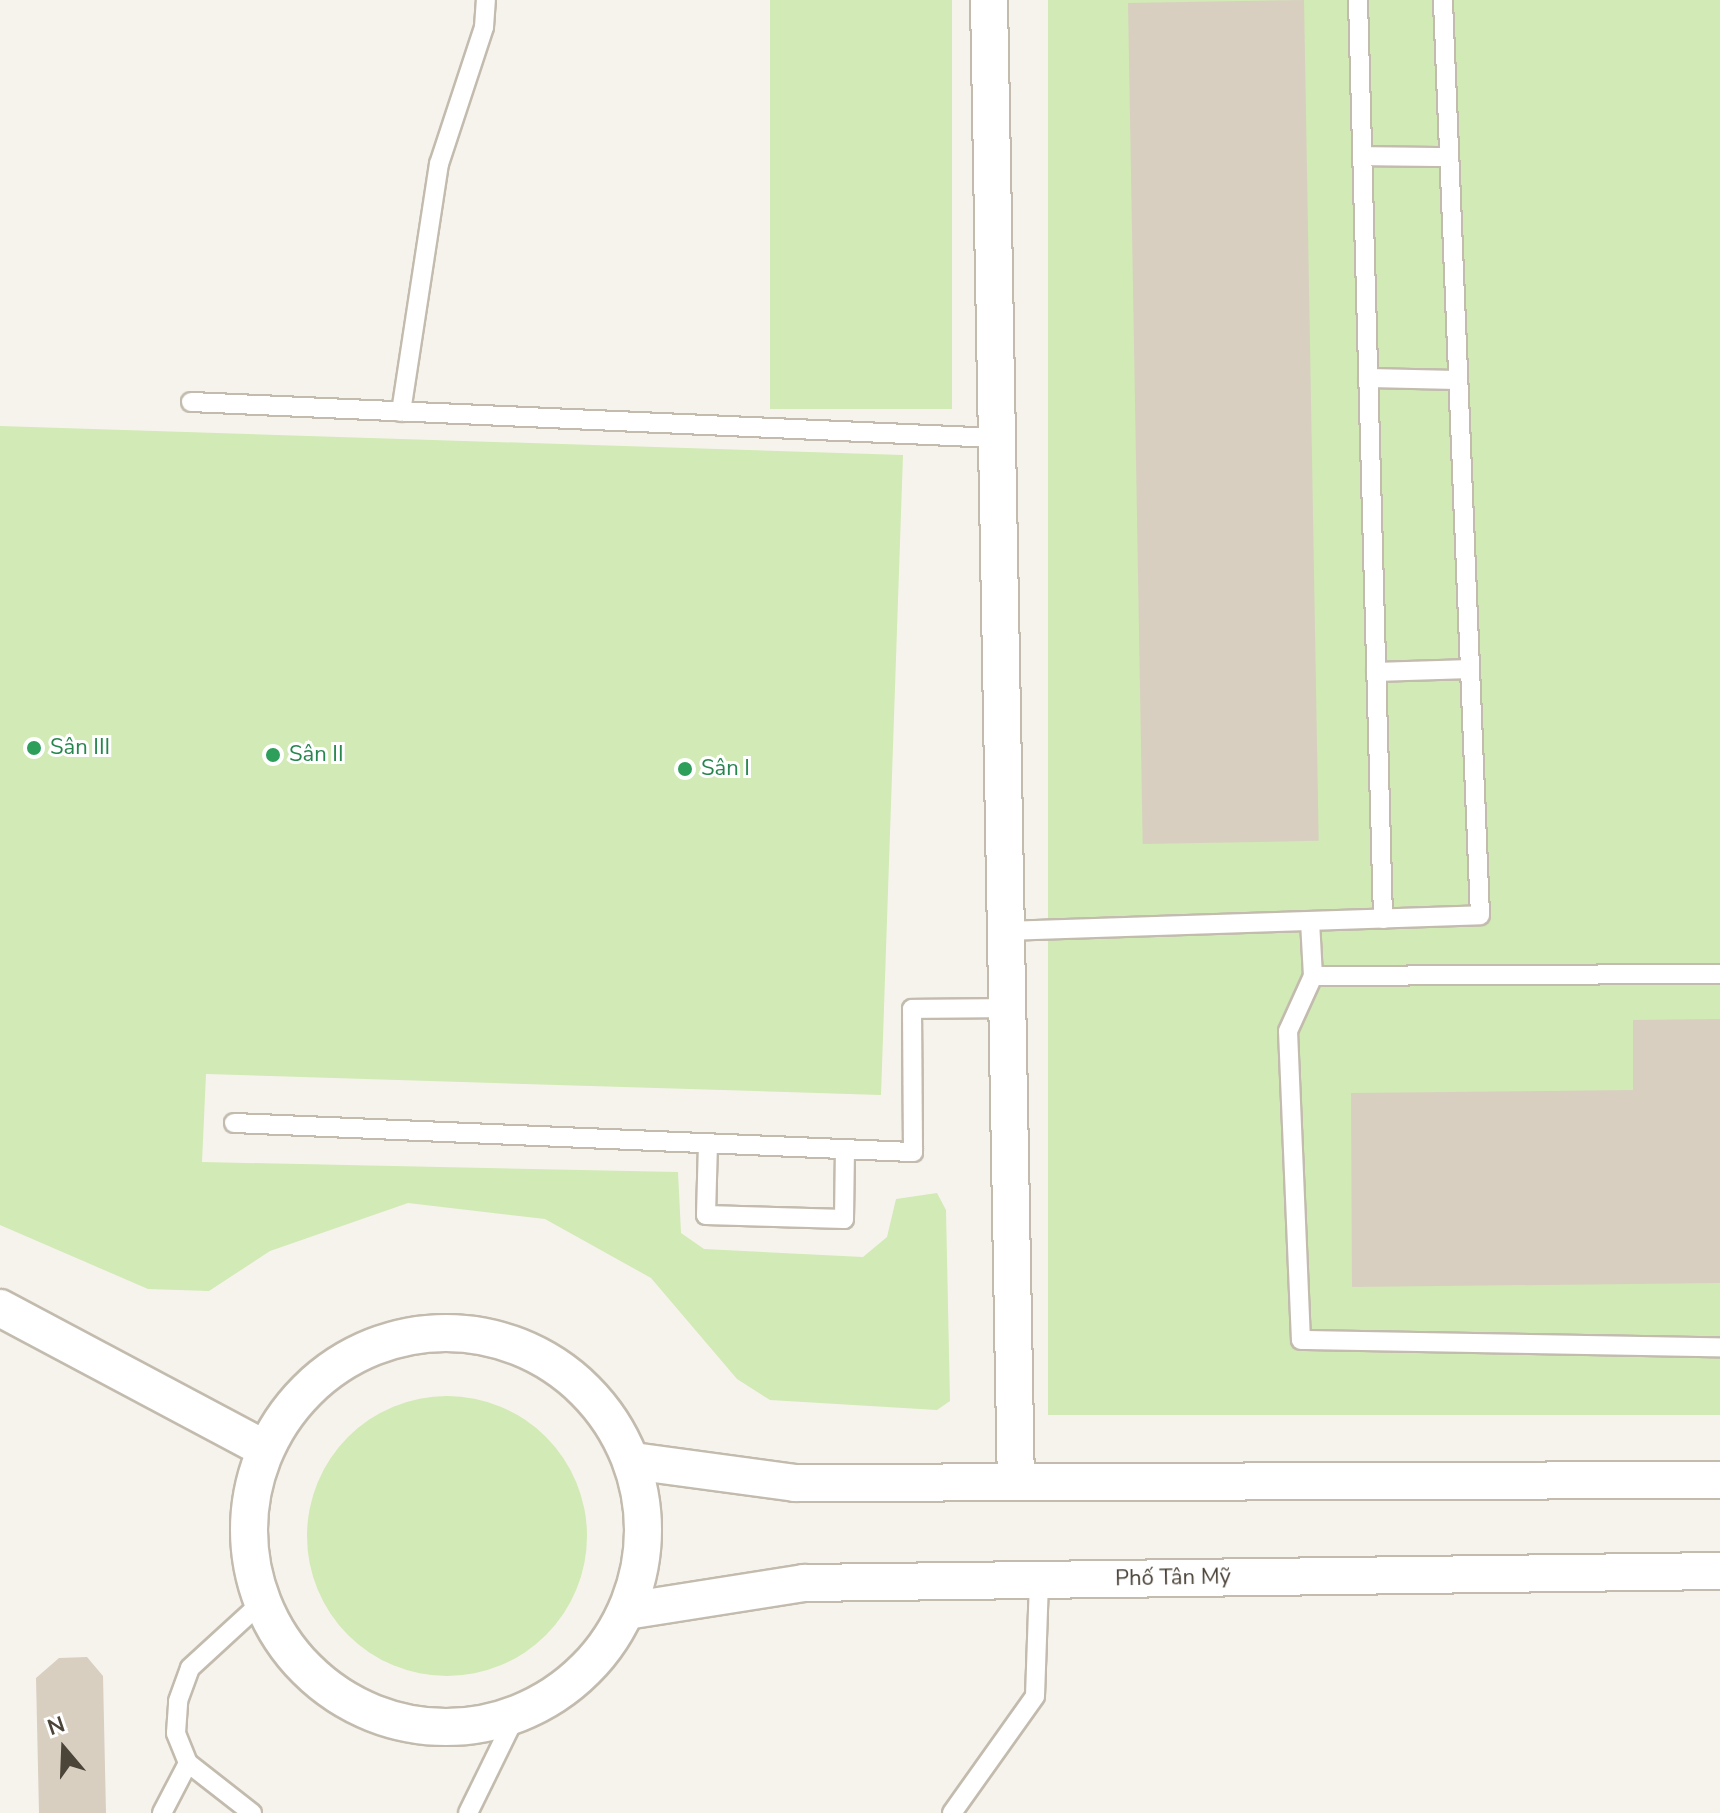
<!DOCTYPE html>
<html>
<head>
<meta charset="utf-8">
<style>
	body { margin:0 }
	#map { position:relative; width:1720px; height:1813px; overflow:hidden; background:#f6f3ec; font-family:"Nunito Sans",sans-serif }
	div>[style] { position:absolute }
	.green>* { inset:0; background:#d2eab5; transform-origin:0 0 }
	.round { border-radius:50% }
	.building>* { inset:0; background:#d8cfc1; transform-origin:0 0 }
	.roads { filter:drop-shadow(2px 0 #c2bbae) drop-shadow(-2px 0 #c2bbae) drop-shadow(0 2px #c2bbae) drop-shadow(0 -2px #c2bbae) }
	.lane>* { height:18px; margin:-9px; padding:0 9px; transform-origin:9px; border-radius:9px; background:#fff }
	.street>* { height:36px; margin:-18px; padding:0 18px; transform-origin:18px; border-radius:18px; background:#fff }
	.street>.ring { margin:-18px; padding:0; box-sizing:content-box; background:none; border:36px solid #fff; border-radius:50% }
	.dots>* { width:22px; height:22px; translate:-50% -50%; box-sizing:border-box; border:4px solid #fff; border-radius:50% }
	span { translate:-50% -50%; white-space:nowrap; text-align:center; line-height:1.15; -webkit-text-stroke:6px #fff; paint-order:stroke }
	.leisure-label { font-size:22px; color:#27864d }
	.left { translate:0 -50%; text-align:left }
	.street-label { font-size:22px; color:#4b4439 }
	.north { position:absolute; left:24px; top:1709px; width:80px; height:80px; -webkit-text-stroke:6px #fff; paint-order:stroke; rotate:341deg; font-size:22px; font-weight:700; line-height:32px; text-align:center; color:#4b4439 }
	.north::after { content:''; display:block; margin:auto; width:28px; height:36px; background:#4b4439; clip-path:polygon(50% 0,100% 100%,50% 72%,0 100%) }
</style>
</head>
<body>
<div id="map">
	<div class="green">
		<div style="left:770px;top:0;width:182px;height:409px"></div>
		<div style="left:1048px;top:0;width:672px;height:1415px"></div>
		<div style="clip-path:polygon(0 426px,903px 455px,881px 1095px,206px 1074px,202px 1162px,678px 1172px,681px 1233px,704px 1249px,863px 1257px,887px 1237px,896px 1199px,937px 1193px,946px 1210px,950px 1401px,937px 1410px,770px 1400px,737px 1379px,651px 1278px,545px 1219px,408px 1203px,270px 1251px,209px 1291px,148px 1289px,0 1225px)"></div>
		<div class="round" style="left:307px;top:1396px;width:280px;height:280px"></div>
	</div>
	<div class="building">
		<div style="left:1304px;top:0;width:841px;height:176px;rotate:89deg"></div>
		<div style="clip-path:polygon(1720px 1019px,1720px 1283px,1352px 1287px,1351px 1093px,1633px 1090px,1633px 1020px)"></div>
		<div style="clip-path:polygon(87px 1657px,103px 1676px,106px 1813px,39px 1813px,36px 1678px,59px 1658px)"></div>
	</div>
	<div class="roads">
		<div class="lane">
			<div style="left:1358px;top:0;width:919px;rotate:88.44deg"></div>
			<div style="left:1362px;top:156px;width:87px;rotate:0.7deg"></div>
			<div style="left:1368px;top:378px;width:90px;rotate:1.3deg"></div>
			<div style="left:191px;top:402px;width:807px;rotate:2.56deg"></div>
			<div style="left:401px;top:412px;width:251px;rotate:-81.3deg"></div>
			<div style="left:439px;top:164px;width:144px;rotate:-71.8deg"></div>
			<div style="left:484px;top:27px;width:27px;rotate:-86deg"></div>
			<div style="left:1376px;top:672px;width:94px;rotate:-1.8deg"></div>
			<div style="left:1310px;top:921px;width:55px;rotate:86.9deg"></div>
			<div style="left:1313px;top:976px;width:60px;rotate:114.4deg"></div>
			<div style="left:1288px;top:1031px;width:309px;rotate:87.6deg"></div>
			<div style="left:1301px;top:1340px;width:419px;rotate:1deg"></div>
			<div style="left:1006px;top:931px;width:474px;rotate:-1.9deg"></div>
			<div style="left:1480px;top:915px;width:916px;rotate:-92.32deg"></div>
			<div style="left:1313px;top:976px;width:407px;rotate:-0.3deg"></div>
			<div style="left:234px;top:1123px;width:680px;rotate:2.45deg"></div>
			<div style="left:913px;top:1152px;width:143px;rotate:-90.4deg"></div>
			<div style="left:912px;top:1009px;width:95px;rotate:-0.6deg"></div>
			<div style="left:708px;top:1143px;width:72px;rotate:91.6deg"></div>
			<div style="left:706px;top:1215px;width:138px;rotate:1.7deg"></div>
			<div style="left:844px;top:1219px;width:70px;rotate:-89.2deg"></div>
			<div style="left:162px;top:1813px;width:56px;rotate:-62.5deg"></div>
			<div style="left:252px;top:1813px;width:81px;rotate:-142deg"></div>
			<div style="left:188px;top:1763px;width:32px;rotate:-112deg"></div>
			<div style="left:176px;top:1733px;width:32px;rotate:-86deg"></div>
			<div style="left:178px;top:1701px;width:35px;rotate:-70deg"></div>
			<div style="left:190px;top:1668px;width:96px;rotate:-42.5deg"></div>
			<div style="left:468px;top:1813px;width:109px;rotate:-63.9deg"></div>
			<div style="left:952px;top:1813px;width:143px;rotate:-54.6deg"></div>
			<div style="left:1035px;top:1696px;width:116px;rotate:-88deg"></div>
		</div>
		<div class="street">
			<div style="left:989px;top:0;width:1481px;rotate:88.96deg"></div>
			<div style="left:0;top:1308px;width:300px;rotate:28deg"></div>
			<div class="ring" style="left:249px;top:1333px;width:358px;height:358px"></div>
			<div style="left:633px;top:1461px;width:163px;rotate:7.7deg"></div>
			<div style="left:795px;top:1483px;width:925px;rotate:-0.19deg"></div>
			<div style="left:627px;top:1611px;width:179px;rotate:-9deg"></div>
			<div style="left:804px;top:1583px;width:916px;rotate:-0.75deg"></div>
		</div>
	</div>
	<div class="dots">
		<div style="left:34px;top:748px;background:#2e9e5b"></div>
		<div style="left:273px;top:755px;background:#2e9e5b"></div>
		<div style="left:685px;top:769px;background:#2e9e5b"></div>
	</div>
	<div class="leisure-label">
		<span class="left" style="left:50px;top:748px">Sân III</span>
		<span class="left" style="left:289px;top:755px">Sân II</span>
		<span class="left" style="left:701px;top:769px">Sân I</span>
	</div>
	<div class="street-label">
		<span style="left:1173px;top:1578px;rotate:-1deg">Phố Tân Mỹ</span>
	</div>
	<div class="north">N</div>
</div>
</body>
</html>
